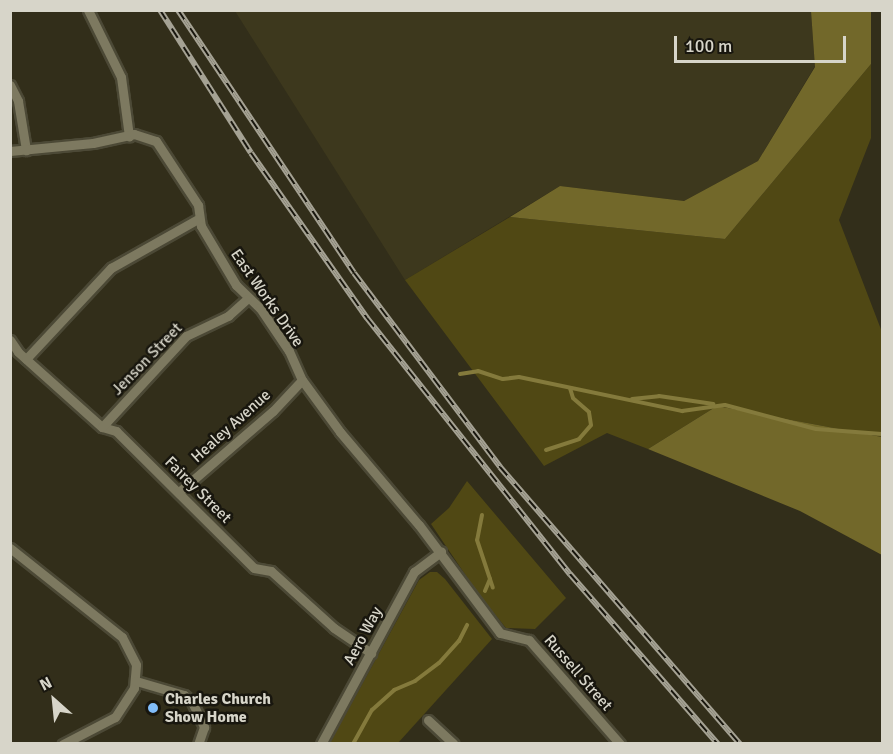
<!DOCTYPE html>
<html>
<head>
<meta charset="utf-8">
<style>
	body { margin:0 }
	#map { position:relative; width:893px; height:754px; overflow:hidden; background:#322e1a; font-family:Signika,sans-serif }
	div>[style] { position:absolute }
	.built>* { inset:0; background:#3d381d }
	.green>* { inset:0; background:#504814 }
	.forest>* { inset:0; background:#72682a }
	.stream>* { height:4px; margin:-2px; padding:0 2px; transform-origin:2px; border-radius:2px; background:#847a3c }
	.roads { filter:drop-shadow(2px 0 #4c4936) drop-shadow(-2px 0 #4c4936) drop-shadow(0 2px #4c4936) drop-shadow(0 -2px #4c4936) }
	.street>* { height:9px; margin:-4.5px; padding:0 4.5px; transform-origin:4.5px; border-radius:4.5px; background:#7d7960 }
	.rail>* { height:6px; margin-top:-3px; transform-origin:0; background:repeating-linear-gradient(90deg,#18160e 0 11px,#a5a294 0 22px); box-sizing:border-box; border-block:2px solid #a5a294 }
	.dots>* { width:16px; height:16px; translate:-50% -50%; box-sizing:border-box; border:3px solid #18160e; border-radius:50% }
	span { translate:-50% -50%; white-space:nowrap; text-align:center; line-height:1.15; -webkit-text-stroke:5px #18160e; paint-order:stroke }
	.street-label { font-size:16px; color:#d7d5c9 }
	.poi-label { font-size:16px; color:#d7d5c9; font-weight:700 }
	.left { translate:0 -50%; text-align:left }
	.frame { position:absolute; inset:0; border:12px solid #d7d5c9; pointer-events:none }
	.north { position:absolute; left:24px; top:670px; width:60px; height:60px; -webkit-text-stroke:4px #18160e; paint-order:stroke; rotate:333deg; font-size:16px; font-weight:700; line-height:24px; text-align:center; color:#d7d5c9 }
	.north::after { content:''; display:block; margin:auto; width:21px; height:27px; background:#d7d5c9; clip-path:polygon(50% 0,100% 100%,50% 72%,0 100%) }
	.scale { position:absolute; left:674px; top:36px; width:172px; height:27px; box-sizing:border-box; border:3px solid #d7d5c9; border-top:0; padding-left:8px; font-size:18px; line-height:21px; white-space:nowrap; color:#d7d5c9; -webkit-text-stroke:4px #18160e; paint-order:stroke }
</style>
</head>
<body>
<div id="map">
	<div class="built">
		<div style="clip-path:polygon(235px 11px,811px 11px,815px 66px,758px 161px,684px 201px,560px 186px,405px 280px)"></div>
	</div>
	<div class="green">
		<div style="clip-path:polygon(871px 64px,871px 138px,839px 220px,882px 332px,882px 437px,717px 406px,648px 449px,607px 433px,544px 466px,405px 280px,510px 217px,725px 239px)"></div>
		<div style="clip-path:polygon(467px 481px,566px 598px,535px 629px,506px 628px,479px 595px,431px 524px,449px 508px)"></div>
		<div style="clip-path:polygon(430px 572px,437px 572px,445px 579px,492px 639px,398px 743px,330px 743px,419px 580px)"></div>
	</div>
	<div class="forest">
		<div style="clip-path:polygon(811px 11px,871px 11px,871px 64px,725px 239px,510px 217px,560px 186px,684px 201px,758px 161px,815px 67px)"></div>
		<div style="clip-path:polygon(717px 406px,882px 437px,882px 555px,800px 511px,648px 449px)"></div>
	</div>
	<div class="stream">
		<div style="left:460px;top:374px;width:18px;rotate:-9deg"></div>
		<div style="left:478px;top:371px;width:26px;rotate:18deg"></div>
		<div style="left:503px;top:379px;width:16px;rotate:-7deg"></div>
		<div style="left:519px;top:377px;width:167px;rotate:11.8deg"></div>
		<div style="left:682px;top:411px;width:43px;rotate:-7.9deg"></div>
		<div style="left:725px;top:405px;width:94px;rotate:14.8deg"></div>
		<div style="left:816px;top:429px;width:66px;rotate:4.3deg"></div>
		<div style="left:632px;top:399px;width:27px;rotate:-6deg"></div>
		<div style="left:659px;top:396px;width:55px;rotate:8.4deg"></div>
		<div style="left:546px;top:450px;width:35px;rotate:-18deg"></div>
		<div style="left:579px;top:439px;width:18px;rotate:-49deg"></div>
		<div style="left:591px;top:425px;width:13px;rotate:-99deg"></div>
		<div style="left:589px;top:412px;width:21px;rotate:-139deg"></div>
		<div style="left:573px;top:398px;width:10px;rotate:-107deg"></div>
		<div style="left:482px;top:515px;width:25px;rotate:101deg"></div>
		<div style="left:477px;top:540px;width:41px;rotate:71.6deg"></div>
		<div style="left:490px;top:579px;width:13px;rotate:113deg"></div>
		<div style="left:490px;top:579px;width:9px;rotate:72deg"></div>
		<div style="left:353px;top:744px;width:39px;rotate:-61deg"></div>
		<div style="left:372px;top:710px;width:30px;rotate:-42deg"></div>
		<div style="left:394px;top:690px;width:23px;rotate:-23deg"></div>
		<div style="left:415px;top:681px;width:30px;rotate:-37deg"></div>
		<div style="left:439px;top:663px;width:30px;rotate:-48deg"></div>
		<div style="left:459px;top:641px;width:18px;rotate:-63deg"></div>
	</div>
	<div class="roads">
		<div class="street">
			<div style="left:88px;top:10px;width:75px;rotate:63.8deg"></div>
			<div style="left:121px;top:77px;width:60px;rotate:82.3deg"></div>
			<div style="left:10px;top:85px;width:18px;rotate:63deg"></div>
			<div style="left:18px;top:101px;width:50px;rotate:80.7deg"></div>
			<div style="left:10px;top:151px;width:83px;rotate:-5.5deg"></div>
			<div style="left:93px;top:143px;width:42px;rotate:-12.4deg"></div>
			<div style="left:134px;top:134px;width:23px;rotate:18deg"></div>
			<div style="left:156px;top:141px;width:77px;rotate:56.7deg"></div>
			<div style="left:198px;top:205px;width:21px;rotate:82deg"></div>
			<div style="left:201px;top:226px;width:69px;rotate:59.3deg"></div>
			<div style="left:236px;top:285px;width:33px;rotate:44deg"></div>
			<div style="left:260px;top:308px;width:52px;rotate:56deg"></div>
			<div style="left:289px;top:351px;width:32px;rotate:66deg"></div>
			<div style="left:302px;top:380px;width:64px;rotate:53.8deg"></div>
			<div style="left:340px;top:432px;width:122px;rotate:49.7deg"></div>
			<div style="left:419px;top:525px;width:135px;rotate:53.1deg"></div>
			<div style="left:500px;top:633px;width:30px;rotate:14deg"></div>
			<div style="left:529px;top:640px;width:138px;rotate:48.8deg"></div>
			<div style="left:10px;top:340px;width:14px;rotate:56deg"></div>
			<div style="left:18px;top:352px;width:113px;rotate:41.8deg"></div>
			<div style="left:102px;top:427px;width:15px;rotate:16deg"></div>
			<div style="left:116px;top:431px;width:194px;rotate:44.8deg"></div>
			<div style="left:254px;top:568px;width:17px;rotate:10deg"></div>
			<div style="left:271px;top:571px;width:85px;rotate:42.1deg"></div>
			<div style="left:334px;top:628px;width:45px;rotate:34deg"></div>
			<div style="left:26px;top:359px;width:125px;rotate:-47deg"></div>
			<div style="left:111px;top:268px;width:100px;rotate:-29.4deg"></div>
			<div style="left:102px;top:427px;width:124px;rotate:-47.3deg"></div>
			<div style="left:186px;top:336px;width:47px;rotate:-25.5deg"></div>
			<div style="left:228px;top:316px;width:25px;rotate:-42deg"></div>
			<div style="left:179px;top:492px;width:124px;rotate:-40.8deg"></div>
			<div style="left:273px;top:411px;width:42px;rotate:-46.9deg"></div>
			<div style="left:10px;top:548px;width:143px;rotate:38.5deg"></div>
			<div style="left:122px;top:637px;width:31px;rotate:63deg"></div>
			<div style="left:136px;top:665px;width:23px;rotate:95deg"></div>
			<div style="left:134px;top:688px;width:35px;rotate:123deg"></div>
			<div style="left:115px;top:717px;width:59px;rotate:152.6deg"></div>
			<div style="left:136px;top:681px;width:50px;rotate:16.3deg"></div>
			<div style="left:184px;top:695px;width:11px;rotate:41deg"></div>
			<div style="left:192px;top:702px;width:28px;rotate:64deg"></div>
			<div style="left:204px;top:727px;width:18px;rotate:109deg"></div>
			<div style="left:428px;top:720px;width:35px;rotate:43deg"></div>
			<div style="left:321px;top:744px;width:196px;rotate:-61.6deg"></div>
			<div style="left:414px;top:572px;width:34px;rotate:-37deg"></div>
		</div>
	</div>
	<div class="rail">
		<div style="left:160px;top:10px;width:169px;rotate:57.5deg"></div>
		<div style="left:251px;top:153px;width:202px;rotate:54.9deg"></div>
		<div style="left:367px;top:318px;width:327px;rotate:51.6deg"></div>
		<div style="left:570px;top:574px;width:225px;rotate:49deg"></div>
		<div style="left:178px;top:10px;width:316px;rotate:56.2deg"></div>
		<div style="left:354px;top:273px;width:243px;rotate:53deg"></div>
		<div style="left:500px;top:467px;width:367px;rotate:49.1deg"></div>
	</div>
	<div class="dots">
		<div style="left:153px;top:708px;background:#81bdfa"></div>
	</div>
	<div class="street-label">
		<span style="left:267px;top:298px;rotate:55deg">East Works Drive</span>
		<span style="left:147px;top:359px;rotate:-46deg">Jenson Street</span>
		<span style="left:231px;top:426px;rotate:-42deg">Healey Avenue</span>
		<span style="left:198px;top:490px;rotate:45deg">Fairey Street</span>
		<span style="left:363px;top:636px;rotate:-62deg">Aero Way</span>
		<span style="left:578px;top:673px;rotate:49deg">Russell Street</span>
	</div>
	<div class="poi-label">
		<span class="left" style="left:165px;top:708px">Charles Church<br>Show Home</span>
	</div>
	<div class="frame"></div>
	<div class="north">N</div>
	<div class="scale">100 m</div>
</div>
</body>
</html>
